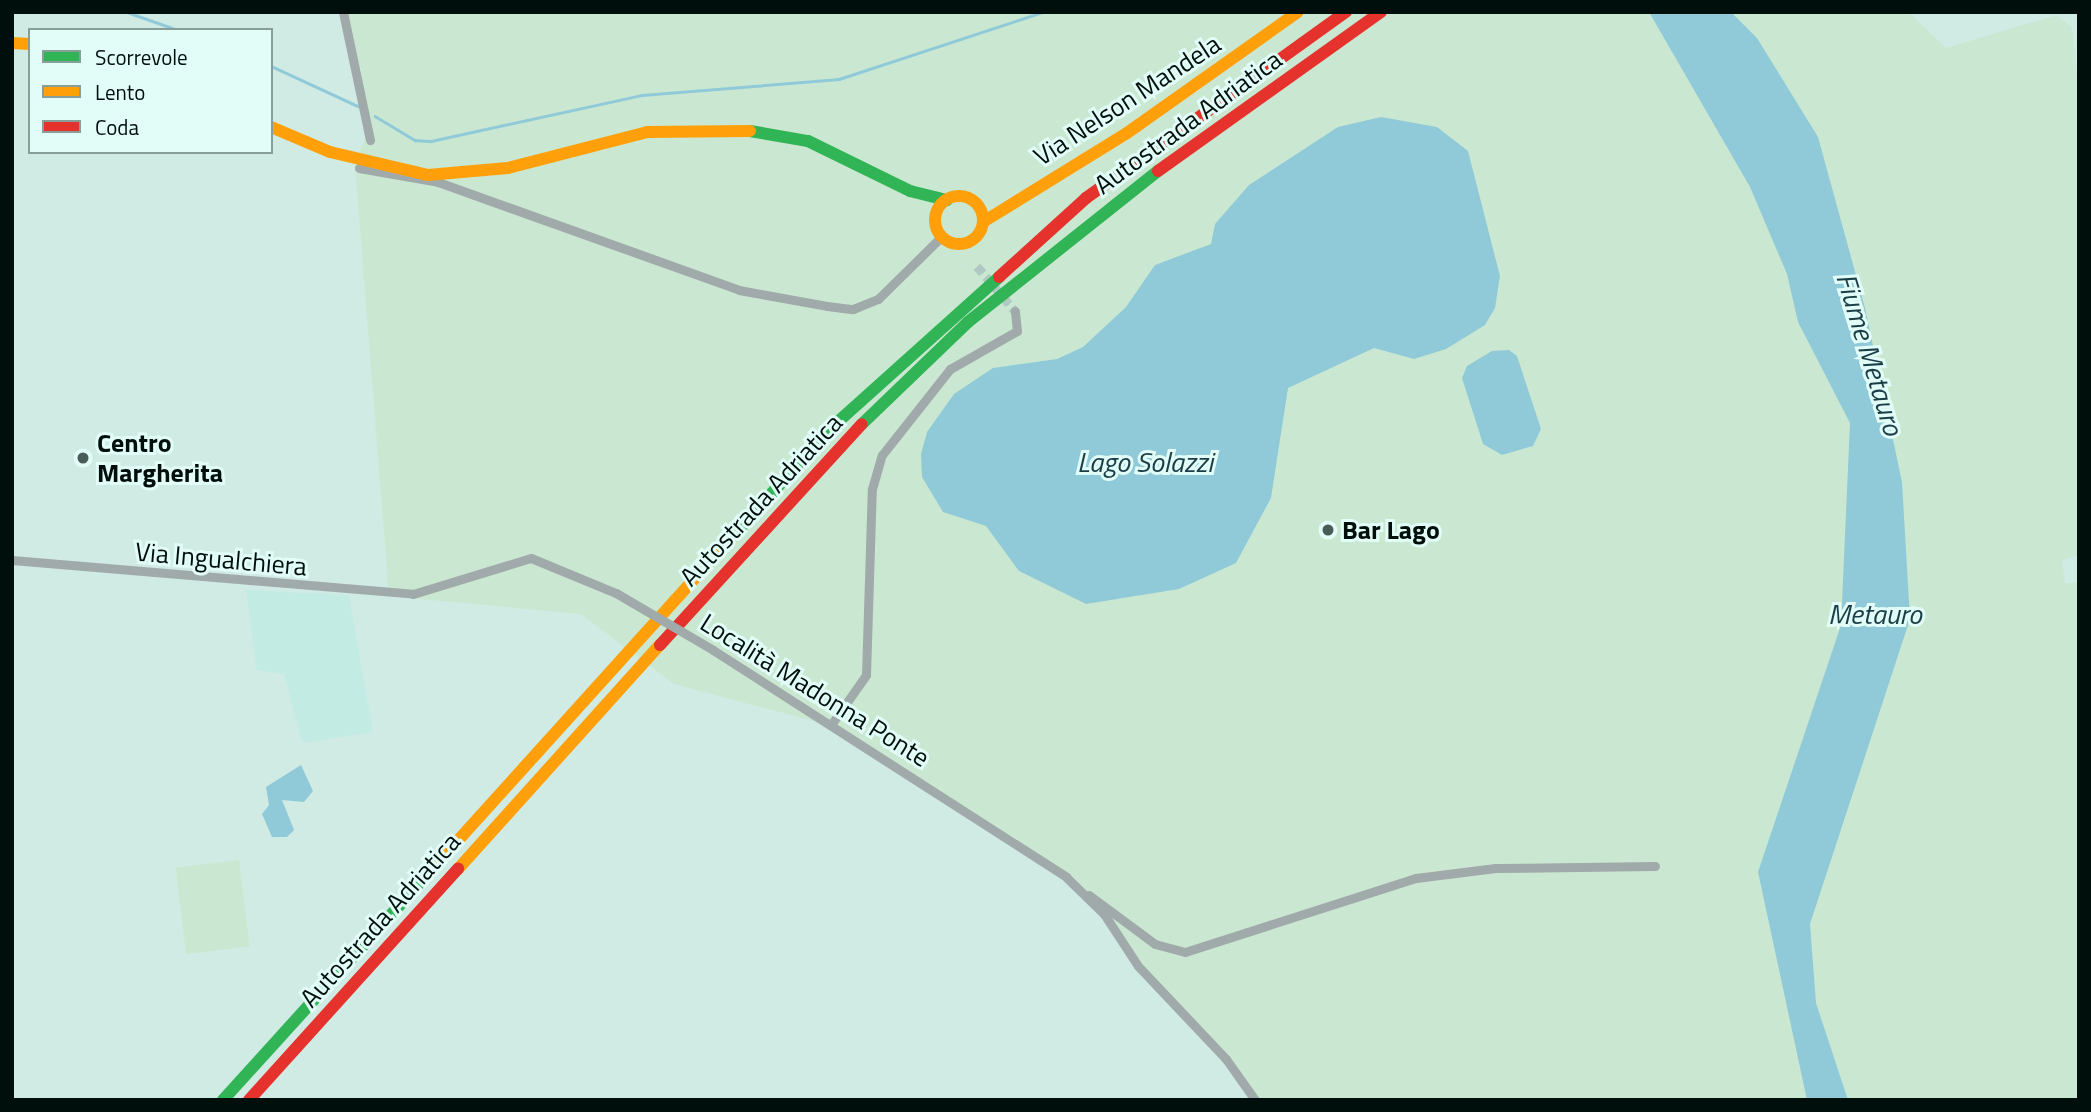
<!DOCTYPE html>
<html>
<head>
<meta charset="utf-8">
<style>
	body { margin:0 }
	#map { position:relative; width:2091px; height:1112px; overflow:hidden; background:#d0eae4; font-family:"Titillium Web",sans-serif }
	div>[style] { position:absolute }
	.built>* { inset:0; background:#c2ece3 }
	.green>* { inset:0; background:#cae8d1; transform-origin:0 0 }
	.water>* { inset:0; background:#90cad8 }
	.stream>* { height:2.5px; margin:-1.25px; padding:0 1.25px; transform-origin:1.25px; border-radius:1.25px; background:#90cad8 }
	.street-tunnel>* { height:9px; margin-top:-4.5px; transform-origin:0; background:repeating-linear-gradient(90deg,#b1c9c4 0 9px,transparent 0 13.5px) }
	.street>* { height:9px; margin:-4.5px; padding:0 4.5px; transform-origin:4.5px; border-radius:4.5px; background:#a1aaaa }
	.fast>* { height:12px; margin:-6px; padding:0 6px; transform-origin:6px; border-radius:6px; background:#30b455 }
	.slow>* { height:12px; margin:-6px; padding:0 6px; transform-origin:6px; border-radius:6px; background:#ff9f0a }
	.slow>.ring { margin:-6px; padding:0; box-sizing:content-box; background:none; border:12px solid #ff9f0a; border-radius:50% }
	.jam>* { height:12px; margin:-6px; padding:0 6px; transform-origin:6px; border-radius:6px; background:#e5322d }
	.street-bridge>* { height:9px; margin:-4.5px; padding:0 4.5px; transform-origin:4.5px; border-radius:4.5px; background:#a1aaaa }
	.dots>* { width:19px; height:19px; translate:-50% -50%; box-sizing:border-box; border:4px solid #e2fdf7; border-radius:50% }
	span { translate:-50% -50%; white-space:nowrap; text-align:center; line-height:1.15; -webkit-text-stroke:6px #e2fdf7; paint-order:stroke }
	.street-label { font-size:26px; color:#010f0c }
	.poi-label { font-size:26px; color:#010f0c; font-weight:700 }
	.left { translate:0 -50%; text-align:left }
	.water-label { font-size:28px; color:#1a3d47; font-style:italic }
	.frame { position:absolute; inset:0; border:14px solid #010f0c; pointer-events:none }
	.legend { position:absolute; left:28px; top:28px; width:245px; height:126px; box-sizing:border-box; background:#e2fdf7; border:2px solid #889e99; margin:0; padding:9px 12px; list-style:none; font-size:21px; color:#010f0c }
	.legend li { display:flex; align-items:center; gap:14px; height:35px }
	.legend b { width:35px; border:2px solid #889e99 }
</style>
</head>
<body>
<div id="map">
	<div class="built">
		<div style="clip-path:polygon(246px 590px,349px 595px,373px 732px,302px 743px,284px 674px,257px 670px)"></div>
	</div>
	<div class="green">
		<div style="clip-path:polygon(344px 12px,1909px 12px,1946px 48px,2057px 15px,2072px 28px,2079px 94px,2079px 555px,2062px 560px,2065px 583px,2079px 583px,2079px 1100px,1258px 1100px,1175px 1011px,1077px 884px,836px 727px,674px 684px,581px 614px,389px 596px,355px 166px,367px 133px,361px 70px)"></div>
		<div style="left:239px;top:860px;width:87px;height:64px;rotate:83deg"></div>
	</div>
	<div class="water">
		<div style="clip-path:polygon(1649px 12px,1731px 12px,1757px 38px,1818px 137px,1865px 308px,1902px 482px,1910px 619px,1810px 924px,1816px 1003px,1848px 1100px,1807px 1100px,1758px 872px,1841px 625px,1850px 423px,1798px 322px,1787px 274px,1750px 187px)"></div>
		<div style="clip-path:polygon(1381px 117px,1437px 127px,1468px 151px,1500px 276px,1495px 308px,1485px 325px,1446px 349px,1414px 359px,1374px 348px,1288px 388px,1271px 498px,1236px 563px,1179px 589px,1086px 604px,1019px 571px,986px 526px,943px 512px,922px 477px,921px 454px,927px 432px,954px 394px,993px 368px,1057px 359px,1083px 347px,1126px 307px,1155px 265px,1211px 244px,1215px 224px,1249px 185px,1338px 127px)"></div>
		<div style="clip-path:polygon(1509px 350px,1517px 356px,1541px 429px,1533px 446px,1502px 455px,1483px 444px,1462px 378px,1467px 366px,1492px 351px)"></div>
		<div style="clip-path:polygon(301px 765px,313px 791px,304px 802px,282px 800px,294px 830px,287px 837px,272px 837px,262px 814px,269px 805px,266px 787px)"></div>
	</div>
	<div class="stream">
		<div style="left:127px;top:12px;width:54px;rotate:19.4deg"></div>
		<div style="left:271px;top:66px;width:96px;rotate:24.7deg"></div>
		<div style="left:375px;top:116px;width:47px;rotate:31deg"></div>
		<div style="left:415px;top:140px;width:16px;rotate:4deg"></div>
		<div style="left:431px;top:141px;width:216px;rotate:-12.3deg"></div>
		<div style="left:642px;top:95px;width:198px;rotate:-4.6deg"></div>
		<div style="left:839px;top:79px;width:215px;rotate:-18.2deg"></div>
	</div>
	<div class="street-tunnel">
		<div style="left:977px;top:266px;width:59px;rotate:49.8deg"></div>
	</div>
	<div class="street">
		<div style="left:343px;top:12px;width:131px;rotate:78.1deg"></div>
		<div style="left:359px;top:168px;width:80px;rotate:10deg"></div>
		<div style="left:438px;top:182px;width:320px;rotate:19.7deg"></div>
		<div style="left:739px;top:290px;width:89px;rotate:10.3deg"></div>
		<div style="left:827px;top:306px;width:26px;rotate:7deg"></div>
		<div style="left:853px;top:309px;width:27px;rotate:-22deg"></div>
		<div style="left:878px;top:299px;width:88px;rotate:-44.5deg"></div>
		<div style="left:12px;top:560px;width:402px;rotate:4.8deg"></div>
		<div style="left:413px;top:594px;width:123px;rotate:-17deg"></div>
		<div style="left:531px;top:558px;width:92px;rotate:22.4deg"></div>
		<div style="left:713px;top:650px;width:420px;rotate:32.7deg"></div>
		<div style="left:1066px;top:877px;width:53px;rotate:44.2deg"></div>
		<div style="left:1104px;top:914px;width:62px;rotate:56.8deg"></div>
		<div style="left:1138px;top:966px;width:128px;rotate:46.6deg"></div>
		<div style="left:1226px;top:1059px;width:50px;rotate:54.7deg"></div>
		<div style="left:833px;top:722px;width:57px;rotate:-54.9deg"></div>
		<div style="left:866px;top:675px;width:186px;rotate:-88.2deg"></div>
		<div style="left:872px;top:489px;width:35px;rotate:-74deg"></div>
		<div style="left:882px;top:455px;width:110px;rotate:-51.7deg"></div>
		<div style="left:950px;top:369px;width:77px;rotate:-29.6deg"></div>
		<div style="left:1017px;top:331px;width:20px;rotate:-96deg"></div>
		<div style="left:1089px;top:895px;width:82px;rotate:36.6deg"></div>
		<div style="left:1155px;top:944px;width:31px;rotate:15deg"></div>
		<div style="left:1185px;top:952px;width:243px;rotate:-17.8deg"></div>
		<div style="left:1416px;top:878px;width:80px;rotate:-7.2deg"></div>
		<div style="left:1495px;top:868px;width:160px;rotate:-0.7deg"></div>
	</div>
	<div class="fast">
		<div style="left:750px;top:131px;width:59px;rotate:9.8deg"></div>
		<div style="left:808px;top:141px;width:114px;rotate:26.1deg"></div>
		<div style="left:910px;top:191px;width:38px;rotate:14deg"></div>
		<div style="left:862px;top:424px;width:147px;rotate:-43.9deg"></div>
		<div style="left:968px;top:322px;width:243px;rotate:-38.5deg"></div>
		<div style="left:733px;top:536px;width:146px;rotate:-47.8deg"></div>
		<div style="left:831px;top:428px;width:226px;rotate:-41.9deg"></div>
		<div style="left:223px;top:1100px;width:314px;rotate:-47.8deg"></div>
	</div>
	<div class="slow">
		<div style="left:12px;top:43px;width:18px;rotate:3deg"></div>
		<div style="left:271px;top:127px;width:64px;rotate:23deg"></div>
		<div style="left:330px;top:152px;width:101px;rotate:13.2deg"></div>
		<div style="left:428px;top:175px;width:80px;rotate:-5deg"></div>
		<div style="left:508px;top:168px;width:144px;rotate:-14.5deg"></div>
		<div style="left:647px;top:132px;width:103px;rotate:-0.6deg"></div>
		<div class="ring" style="left:935px;top:196px;width:36px;height:36px"></div>
		<div style="left:983px;top:222px;width:169px;rotate:-31.7deg"></div>
		<div style="left:1127px;top:133px;width:209px;rotate:-35.3deg"></div>
		<div style="left:434px;top:867px;width:446px;rotate:-47.9deg"></div>
		<div style="left:458px;top:869px;width:302px;rotate:-48deg"></div>
	</div>
	<div class="jam">
		<div style="left:1158px;top:171px;width:274px;rotate:-35.5deg"></div>
		<div style="left:999px;top:277px;width:118px;rotate:-42.2deg"></div>
		<div style="left:1086px;top:198px;width:320px;rotate:-35.6deg"></div>
		<div style="left:660px;top:645px;width:299px;rotate:-47.6deg"></div>
		<div style="left:249px;top:1100px;width:312px;rotate:-47.9deg"></div>
	</div>
	<div class="street-bridge">
		<div style="left:616px;top:593px;width:113px;rotate:30.4deg"></div>
	</div>
	<div class="dots">
		<div style="left:83px;top:458px;background:#495c58"></div>
		<div style="left:1328px;top:530px;background:#495c58"></div>
	</div>
	<div class="street-label">
		<span style="left:1127px;top:100px;rotate:-33deg">Via Nelson Mandela</span>
		<span style="left:1188px;top:122px;rotate:-36deg">Autostrada Adriatica</span>
		<span style="left:761px;top:500px;rotate:-47deg">Autostrada Adriatica</span>
		<span style="left:221px;top:559px;rotate:5deg">Via Ingualchiera</span>
		<span style="left:815px;top:690px;rotate:32deg">Località Madonna Ponte</span>
		<span style="left:380px;top:920px;rotate:-48deg">Autostrada Adriatica</span>
	</div>
	<div class="poi-label">
		<span class="left" style="left:97px;top:458px">Centro<br>Margherita</span>
		<span class="left" style="left:1342px;top:530px">Bar Lago</span>
	</div>
	<div class="water-label">
		<span style="left:1870px;top:354px;rotate:73deg">Fiume Metauro</span>
		<span style="left:1145px;top:462px">Lago Solazzi</span>
		<span style="left:1875px;top:614px">Metauro</span>
	</div>
	<div class="frame"></div>
	<ul class="legend">
	<li><b style="height:9px;background:#30b455"></b>Scorrevole</li>
	<li><b style="height:9px;background:#ff9f0a"></b>Lento</li>
	<li><b style="height:9px;background:#e5322d"></b>Coda</li>
	</ul>
</div>
</body>
</html>
